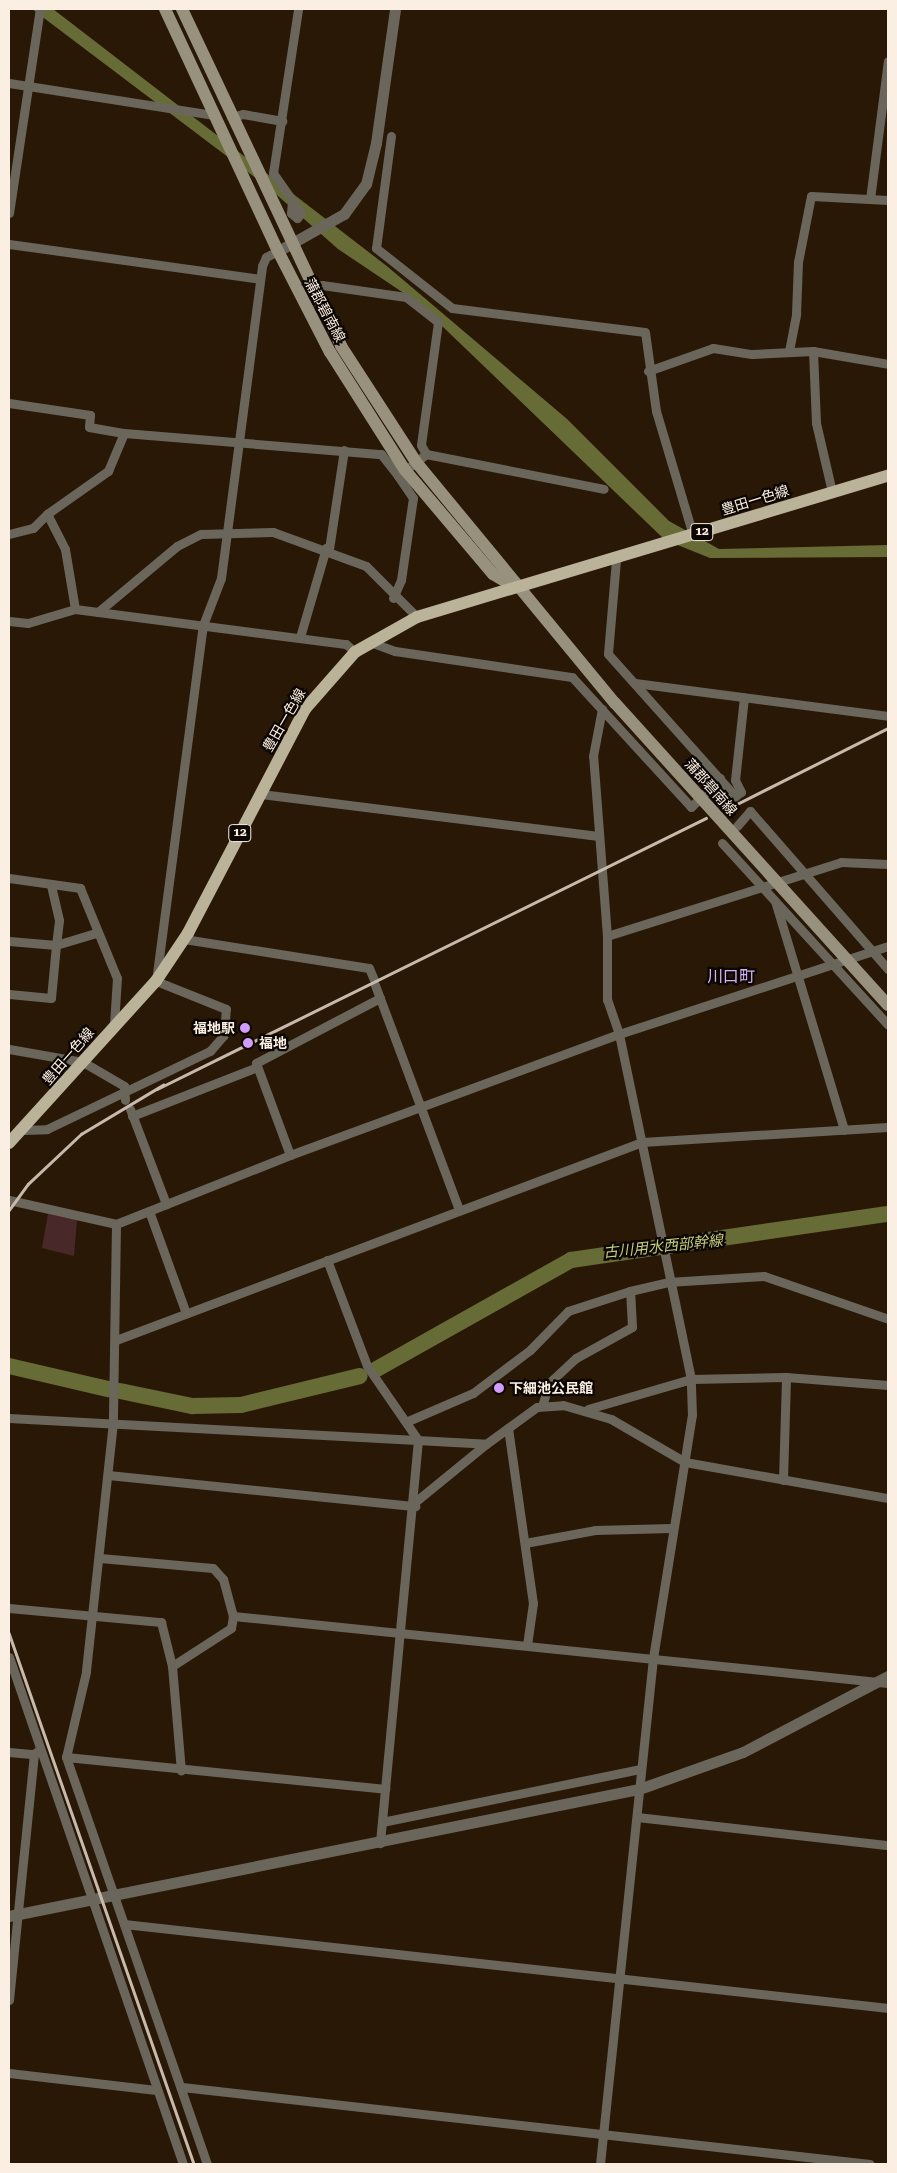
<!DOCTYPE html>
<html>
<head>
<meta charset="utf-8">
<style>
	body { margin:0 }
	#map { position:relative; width:897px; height:2173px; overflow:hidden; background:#291806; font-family:"Roboto Serif","Noto Sans JP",serif }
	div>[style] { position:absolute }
	.green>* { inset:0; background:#492829 }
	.water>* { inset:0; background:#676c37 }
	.river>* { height:16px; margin:-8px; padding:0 8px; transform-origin:8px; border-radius:8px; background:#676c37 }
	.minor>* { height:9px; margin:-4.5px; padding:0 4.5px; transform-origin:4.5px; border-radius:4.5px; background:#6b665b }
	.tertiary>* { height:11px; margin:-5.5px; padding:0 5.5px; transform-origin:5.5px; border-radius:5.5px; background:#6b665b }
	.secondary>* { height:12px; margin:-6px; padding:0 6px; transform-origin:6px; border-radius:6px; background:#98917e }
	.primary>* { height:12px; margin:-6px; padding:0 6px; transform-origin:6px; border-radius:6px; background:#bbb29a }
	.rail>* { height:2.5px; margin:-1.25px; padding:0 1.25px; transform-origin:1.25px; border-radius:1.25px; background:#c7baac }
	.secondary-bridge>* { height:12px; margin:-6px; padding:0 6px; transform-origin:6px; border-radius:6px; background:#98917e }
	.dots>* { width:14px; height:14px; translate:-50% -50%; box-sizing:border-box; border:2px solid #0c0602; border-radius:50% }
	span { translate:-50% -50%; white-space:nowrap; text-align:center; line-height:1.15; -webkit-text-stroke:4.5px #0c0602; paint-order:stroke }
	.shield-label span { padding:1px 4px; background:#0c0602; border:1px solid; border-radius:4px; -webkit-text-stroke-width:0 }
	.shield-label { font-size:12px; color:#fbefe3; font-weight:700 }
	.street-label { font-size:14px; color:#fbefe3 }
	.poi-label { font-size:14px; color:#fbefe3; font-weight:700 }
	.right { translate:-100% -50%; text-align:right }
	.left { translate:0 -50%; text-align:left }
	.water-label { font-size:15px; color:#c5ce7c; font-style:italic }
	.quarter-label { font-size:16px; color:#d4b2f6 }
	.frame { position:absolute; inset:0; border:10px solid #fbefe3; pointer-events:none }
</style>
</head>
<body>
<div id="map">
	<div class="green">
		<div style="clip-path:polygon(48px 1214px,77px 1220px,74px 1256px,42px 1248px)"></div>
	</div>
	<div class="water">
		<div style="clip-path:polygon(32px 9px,53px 9px,388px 267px,567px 419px,669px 521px,719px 549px,888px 545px,888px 557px,710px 558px,665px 540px,417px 302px,338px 249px,269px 188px)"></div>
	</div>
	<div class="river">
		<div style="left:9px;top:1366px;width:102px;rotate:13.1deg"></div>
		<div style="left:375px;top:1370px;width:225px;rotate:-29.3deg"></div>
		<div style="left:571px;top:1260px;width:320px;rotate:-8.3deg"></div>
		<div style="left:120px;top:1391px;width:74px;rotate:11.8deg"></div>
		<div style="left:192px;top:1406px;width:49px;rotate:-1.2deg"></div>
		<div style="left:241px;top:1405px;width:122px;rotate:-13.7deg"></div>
	</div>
	<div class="minor">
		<div style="left:9px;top:83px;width:206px;rotate:8.9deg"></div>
		<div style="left:231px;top:117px;width:12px;rotate:-14deg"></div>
		<div style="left:243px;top:114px;width:40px;rotate:10deg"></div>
		<div style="left:391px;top:136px;width:113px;rotate:97.6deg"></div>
		<div style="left:376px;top:248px;width:97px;rotate:38.3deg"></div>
		<div style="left:452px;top:308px;width:194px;rotate:7.1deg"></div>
		<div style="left:645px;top:332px;width:80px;rotate:82.1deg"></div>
		<div style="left:656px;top:411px;width:129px;rotate:73.4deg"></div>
		<div style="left:870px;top:199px;width:139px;rotate:-82.6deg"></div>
		<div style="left:292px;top:200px;width:13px;rotate:94deg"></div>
		<div style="left:291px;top:213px;width:8px;rotate:40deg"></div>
		<div style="left:297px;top:218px;width:6px;rotate:-51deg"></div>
		<div style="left:301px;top:213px;width:16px;rotate:-125deg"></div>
		<div style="left:292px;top:200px;width:33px;rotate:-125deg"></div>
		<div style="left:273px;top:173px;width:166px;rotate:-81.3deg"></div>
		<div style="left:9px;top:213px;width:206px;rotate:-81.4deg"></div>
		<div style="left:9px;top:244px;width:253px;rotate:7.9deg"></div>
		<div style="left:311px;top:290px;width:12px;rotate:-24deg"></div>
		<div style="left:322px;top:285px;width:85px;rotate:8.1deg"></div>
		<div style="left:406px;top:297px;width:41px;rotate:38deg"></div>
		<div style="left:438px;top:322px;width:124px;rotate:97.9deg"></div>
		<div style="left:421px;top:445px;width:10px;rotate:61deg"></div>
		<div style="left:789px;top:351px;width:38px;rotate:-79deg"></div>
		<div style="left:796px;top:314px;width:52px;rotate:-87.8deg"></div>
		<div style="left:798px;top:262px;width:67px;rotate:-78.9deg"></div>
		<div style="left:811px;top:196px;width:77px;rotate:3deg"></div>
		<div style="left:813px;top:351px;width:72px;rotate:87.6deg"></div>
		<div style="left:816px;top:423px;width:71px;rotate:76.9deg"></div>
		<div style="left:648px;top:371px;width:69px;rotate:-19.5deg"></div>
		<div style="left:713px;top:348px;width:39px;rotate:9deg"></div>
		<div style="left:752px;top:354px;width:61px;rotate:-2.8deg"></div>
		<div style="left:813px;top:351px;width:76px;rotate:9.8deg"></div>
		<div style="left:9px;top:403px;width:82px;rotate:8.4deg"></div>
		<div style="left:90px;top:415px;width:12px;rotate:95deg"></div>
		<div style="left:89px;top:427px;width:36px;rotate:10deg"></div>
		<div style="left:124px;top:433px;width:258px;rotate:4.7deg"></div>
		<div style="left:381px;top:454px;width:28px;rotate:52deg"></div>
		<div style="left:398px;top:476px;width:36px;rotate:-38deg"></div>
		<div style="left:426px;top:454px;width:181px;rotate:11.1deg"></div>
		<div style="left:9px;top:534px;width:25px;rotate:-14deg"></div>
		<div style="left:33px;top:528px;width:20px;rotate:-45deg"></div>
		<div style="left:329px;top:549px;width:100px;rotate:-81.4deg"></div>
		<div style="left:616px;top:560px;width:94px;rotate:94.9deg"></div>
		<div style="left:608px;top:654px;width:191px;rotate:48.2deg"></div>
		<div style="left:735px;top:796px;width:7px;rotate:-34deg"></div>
		<div style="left:741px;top:792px;width:13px;rotate:-117deg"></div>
		<div style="left:735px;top:780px;width:83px;rotate:-83.8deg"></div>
		<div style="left:393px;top:598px;width:20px;rotate:-66deg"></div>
		<div style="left:401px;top:580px;width:83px;rotate:-81.7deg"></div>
		<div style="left:413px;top:498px;width:27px;rotate:-124deg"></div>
		<div style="left:75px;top:609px;width:61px;rotate:-99.5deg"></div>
		<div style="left:65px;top:549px;width:39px;rotate:-117deg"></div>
		<div style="left:47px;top:514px;width:75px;rotate:-35.2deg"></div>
		<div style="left:108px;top:471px;width:41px;rotate:-67.2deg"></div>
		<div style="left:98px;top:612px;width:103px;rotate:-39.9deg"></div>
		<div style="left:177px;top:546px;width:27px;rotate:-27deg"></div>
		<div style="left:201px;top:534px;width:72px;rotate:-1.6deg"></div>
		<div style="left:273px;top:532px;width:99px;rotate:20.1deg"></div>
		<div style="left:366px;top:566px;width:72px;rotate:45deg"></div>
		<div style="left:9px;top:621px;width:19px;rotate:6deg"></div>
		<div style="left:28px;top:623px;width:49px;rotate:-16.6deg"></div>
		<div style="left:75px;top:609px;width:273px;rotate:7.4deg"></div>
		<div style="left:346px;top:644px;width:12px;rotate:42deg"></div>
		<div style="left:300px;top:637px;width:93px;rotate:-73.7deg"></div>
		<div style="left:370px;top:642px;width:27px;rotate:20deg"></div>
		<div style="left:395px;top:651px;width:179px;rotate:8.4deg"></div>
		<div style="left:572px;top:677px;width:176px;rotate:47.5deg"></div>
		<div style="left:691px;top:807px;width:41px;rotate:-45deg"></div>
		<div style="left:635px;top:683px;width:255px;rotate:7.4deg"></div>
		<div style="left:261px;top:794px;width:340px;rotate:7.1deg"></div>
		<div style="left:737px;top:826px;width:20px;rotate:-49deg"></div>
		<div style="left:750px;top:811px;width:210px;rotate:48.9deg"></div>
		<div style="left:722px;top:843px;width:246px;rotate:47.6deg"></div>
		<div style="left:9px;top:878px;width:72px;rotate:8deg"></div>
		<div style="left:80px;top:888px;width:97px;rotate:67.7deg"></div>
		<div style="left:117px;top:978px;width:47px;rotate:93.7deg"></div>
		<div style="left:775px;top:901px;width:239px;rotate:73.2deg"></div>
		<div style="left:607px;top:936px;width:245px;rotate:-17.5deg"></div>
		<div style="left:841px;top:862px;width:47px;rotate:2.4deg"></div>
		<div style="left:184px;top:939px;width:187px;rotate:8.9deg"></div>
		<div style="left:369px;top:968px;width:13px;rotate:67deg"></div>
		<div style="left:9px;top:941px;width:47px;rotate:4.9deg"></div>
		<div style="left:56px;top:945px;width:25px;rotate:-83deg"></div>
		<div style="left:59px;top:920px;width:37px;rotate:-103deg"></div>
		<div style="left:375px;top:985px;width:240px;rotate:69.5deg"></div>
		<div style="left:9px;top:994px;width:42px;rotate:5.4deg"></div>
		<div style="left:51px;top:998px;width:53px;rotate:-84.6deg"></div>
		<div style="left:56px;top:945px;width:42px;rotate:-16.7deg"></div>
		<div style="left:9px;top:1049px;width:75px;rotate:10deg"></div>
		<div style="left:83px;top:1062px;width:48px;rotate:30.3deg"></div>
		<div style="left:124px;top:1086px;width:14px;rotate:86deg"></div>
		<div style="left:130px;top:1109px;width:102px;rotate:69.2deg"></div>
		<div style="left:132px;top:1116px;width:134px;rotate:-21.4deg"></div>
		<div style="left:23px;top:1130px;width:24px;rotate:-2deg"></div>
		<div style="left:47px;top:1129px;width:181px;rotate:-25.6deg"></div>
		<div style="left:210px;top:1051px;width:21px;rotate:-49deg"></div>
		<div style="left:224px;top:1035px;width:26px;rotate:-86deg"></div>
		<div style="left:226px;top:1009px;width:75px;rotate:-158.2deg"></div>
		<div style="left:156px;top:981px;width:359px;rotate:-82.5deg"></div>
		<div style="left:203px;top:625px;width:50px;rotate:-69deg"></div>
		<div style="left:221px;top:578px;width:315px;rotate:-82.5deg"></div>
		<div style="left:262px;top:266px;width:10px;rotate:-66deg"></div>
		<div style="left:266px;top:257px;width:13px;rotate:-27deg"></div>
		<div style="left:290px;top:1155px;width:98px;rotate:-110.3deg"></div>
		<div style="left:256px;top:1063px;width:140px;rotate:-27.7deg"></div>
		<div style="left:9px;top:1200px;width:110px;rotate:12.6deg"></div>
		<div style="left:116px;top:1224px;width:187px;rotate:-21.6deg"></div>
		<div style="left:290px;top:1155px;width:351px;rotate:-20.2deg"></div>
		<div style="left:619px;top:1034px;width:283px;rotate:-18.1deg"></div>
		<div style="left:149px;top:1211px;width:109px;rotate:70.1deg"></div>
		<div style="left:116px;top:1224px;width:198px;rotate:90.9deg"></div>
		<div style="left:113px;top:1422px;width:251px;rotate:96.2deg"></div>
		<div style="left:86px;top:1672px;width:87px;rotate:103.2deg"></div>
		<div style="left:66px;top:1757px;width:431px;rotate:70.9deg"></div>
		<div style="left:327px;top:1260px;width:113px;rotate:69.3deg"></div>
		<div style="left:367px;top:1366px;width:90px;rotate:55.4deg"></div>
		<div style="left:418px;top:1440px;width:405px;rotate:95.4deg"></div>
		<div style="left:116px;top:1340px;width:562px;rotate:-20.63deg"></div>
		<div style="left:642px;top:1142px;width:246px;rotate:-3.5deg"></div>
		<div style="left:542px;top:1406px;width:24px;rotate:-73deg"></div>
		<div style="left:549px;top:1383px;width:37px;rotate:-43deg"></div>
		<div style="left:576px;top:1358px;width:64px;rotate:-29deg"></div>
		<div style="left:632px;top:1327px;width:36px;rotate:-93deg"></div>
		<div style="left:630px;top:1291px;width:39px;rotate:-13deg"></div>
		<div style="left:668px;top:1282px;width:96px;rotate:-3.6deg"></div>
		<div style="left:764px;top:1276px;width:131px;rotate:19.1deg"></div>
		<div style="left:588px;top:1409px;width:107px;rotate:-16.2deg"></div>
		<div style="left:691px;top:1379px;width:95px;rotate:-1.2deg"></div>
		<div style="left:786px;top:1377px;width:102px;rotate:4.5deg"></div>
		<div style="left:9px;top:1418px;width:478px;rotate:3.1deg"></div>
		<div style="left:486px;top:1444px;width:63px;rotate:-36deg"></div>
		<div style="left:537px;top:1407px;width:26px;rotate:-4deg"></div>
		<div style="left:563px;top:1405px;width:50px;rotate:16.3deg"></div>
		<div style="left:611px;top:1419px;width:86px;rotate:30.2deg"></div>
		<div style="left:685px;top:1462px;width:206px;rotate:10.1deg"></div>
		<div style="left:408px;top:1421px;width:71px;rotate:-23.3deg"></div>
		<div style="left:473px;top:1393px;width:71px;rotate:-37deg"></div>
		<div style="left:530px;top:1350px;width:54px;rotate:-45.7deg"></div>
		<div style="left:568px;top:1311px;width:65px;rotate:-17.9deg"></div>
		<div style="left:508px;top:1428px;width:177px;rotate:81.9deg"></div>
		<div style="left:533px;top:1603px;width:42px;rotate:98.1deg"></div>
		<div style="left:108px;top:1475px;width:309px;rotate:5.8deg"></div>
		<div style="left:783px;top:1480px;width:103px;rotate:-88.3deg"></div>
		<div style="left:415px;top:1502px;width:92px;rotate:-39.2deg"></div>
		<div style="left:525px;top:1543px;width:71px;rotate:-10.5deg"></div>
		<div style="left:595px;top:1530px;width:76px;rotate:-1.5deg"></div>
		<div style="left:100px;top:1558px;width:113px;rotate:5.1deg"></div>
		<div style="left:213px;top:1568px;width:15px;rotate:48deg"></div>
		<div style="left:223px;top:1579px;width:38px;rotate:75deg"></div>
		<div style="left:233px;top:1616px;width:12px;rotate:99deg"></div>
		<div style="left:231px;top:1628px;width:70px;rotate:147.2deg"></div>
		<div style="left:9px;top:1608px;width:153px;rotate:5.3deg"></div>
		<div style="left:161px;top:1622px;width:45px;rotate:76deg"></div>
		<div style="left:172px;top:1666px;width:105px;rotate:85.1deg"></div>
		<div style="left:233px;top:1616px;width:658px;rotate:5.84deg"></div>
		<div style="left:9px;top:1657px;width:536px;rotate:71.06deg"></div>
		<div style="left:9px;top:1752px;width:25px;rotate:5deg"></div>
		<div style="left:66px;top:1757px;width:321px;rotate:5.7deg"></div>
		<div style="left:637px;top:1817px;width:253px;rotate:6.4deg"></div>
		<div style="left:382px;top:1822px;width:264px;rotate:-11.6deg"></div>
		<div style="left:124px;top:1924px;width:769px;rotate:6.27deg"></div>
		<div style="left:9px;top:2000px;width:247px;rotate:-84.2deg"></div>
		<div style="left:34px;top:1754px;width:6px;rotate:-39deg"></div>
		<div style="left:9px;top:2073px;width:148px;rotate:6.6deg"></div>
		<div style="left:182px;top:2087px;width:692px;rotate:6.39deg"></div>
		<div style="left:600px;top:2164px;width:509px;rotate:-84.02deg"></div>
		<div style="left:653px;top:1658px;width:246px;rotate:-80.9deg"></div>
		<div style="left:692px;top:1415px;width:36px;rotate:-92deg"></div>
		<div style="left:691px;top:1379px;width:352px;rotate:-101.8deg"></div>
		<div style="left:619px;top:1034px;width:36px;rotate:-109deg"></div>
		<div style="left:607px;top:1000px;width:64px;rotate:-90deg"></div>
		<div style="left:607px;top:936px;width:181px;rotate:-94.4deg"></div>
		<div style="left:593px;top:756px;width:48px;rotate:-79.2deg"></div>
	</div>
	<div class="tertiary">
		<div style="left:278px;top:251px;width:76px;rotate:-29.3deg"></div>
		<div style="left:344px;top:214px;width:37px;rotate:-54deg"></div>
		<div style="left:366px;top:184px;width:42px;rotate:-76.3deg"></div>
		<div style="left:376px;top:143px;width:135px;rotate:-81.9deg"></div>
		<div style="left:9px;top:1916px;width:643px;rotate:-11.4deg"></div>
		<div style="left:639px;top:1789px;width:110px;rotate:-19.6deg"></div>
		<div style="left:743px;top:1752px;width:164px;rotate:-27.7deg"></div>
	</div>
	<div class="secondary">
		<div style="left:165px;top:9px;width:267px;rotate:65deg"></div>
		<div style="left:278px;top:251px;width:114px;rotate:62.8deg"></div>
		<div style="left:330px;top:352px;width:140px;rotate:57.6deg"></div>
		<div style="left:405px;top:470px;width:136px;rotate:49.8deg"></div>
		<div style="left:493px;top:574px;width:21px;rotate:31deg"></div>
		<div style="left:182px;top:9px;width:373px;rotate:64.7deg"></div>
		<div style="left:341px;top:346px;width:138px;rotate:57.1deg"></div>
		<div style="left:416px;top:462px;width:313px;rotate:50.5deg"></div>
	</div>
	<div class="primary">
		<div style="left:9px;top:1143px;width:219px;rotate:-47.8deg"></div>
		<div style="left:156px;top:981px;width:58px;rotate:-56.3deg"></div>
		<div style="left:188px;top:933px;width:253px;rotate:-62.4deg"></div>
		<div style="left:305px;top:709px;width:76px;rotate:-48.7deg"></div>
		<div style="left:355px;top:652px;width:71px;rotate:-29.4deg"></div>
		<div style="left:417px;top:617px;width:492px;rotate:-16.7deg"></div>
	</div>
	<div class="rail">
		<div style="left:723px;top:811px;width:185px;rotate:-26.7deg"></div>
		<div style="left:157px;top:1089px;width:612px;rotate:-26.27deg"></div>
		<div style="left:9px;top:1210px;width:32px;rotate:-54deg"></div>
		<div style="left:28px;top:1184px;width:73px;rotate:-43.3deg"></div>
		<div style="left:81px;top:1134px;width:96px;rotate:-30.9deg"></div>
		<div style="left:9px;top:1633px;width:562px;rotate:70.79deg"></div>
	</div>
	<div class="secondary-bridge">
		<div style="left:615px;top:703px;width:407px;rotate:47.9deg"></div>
	</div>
	<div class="dots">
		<div style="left:245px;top:1028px;background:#d09dff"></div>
		<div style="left:248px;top:1043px;background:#d09dff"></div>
		<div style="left:499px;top:1388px;background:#d09dff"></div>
	</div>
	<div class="shield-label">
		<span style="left:702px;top:532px">12</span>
		<span style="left:240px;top:833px">12</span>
	</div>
	<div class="street-label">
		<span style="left:325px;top:310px;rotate:62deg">蒲郡碧南線</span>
		<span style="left:755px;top:500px;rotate:-17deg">豊田一色線</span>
		<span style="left:284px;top:720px;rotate:-60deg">豊田一色線</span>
		<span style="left:711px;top:787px;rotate:48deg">蒲郡碧南線</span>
		<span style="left:68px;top:1056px;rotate:-49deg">豊田一色線</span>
	</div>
	<div class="poi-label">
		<span class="right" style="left:235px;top:1028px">福地駅</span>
		<span class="left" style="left:259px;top:1043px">福地</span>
		<span class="left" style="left:509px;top:1388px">下細池公民館</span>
	</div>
	<div class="water-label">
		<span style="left:663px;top:1247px;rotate:-6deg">古川用水西部幹線</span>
	</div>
	<div class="quarter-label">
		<span style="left:731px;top:977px">川口町</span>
	</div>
	<div class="frame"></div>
</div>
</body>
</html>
